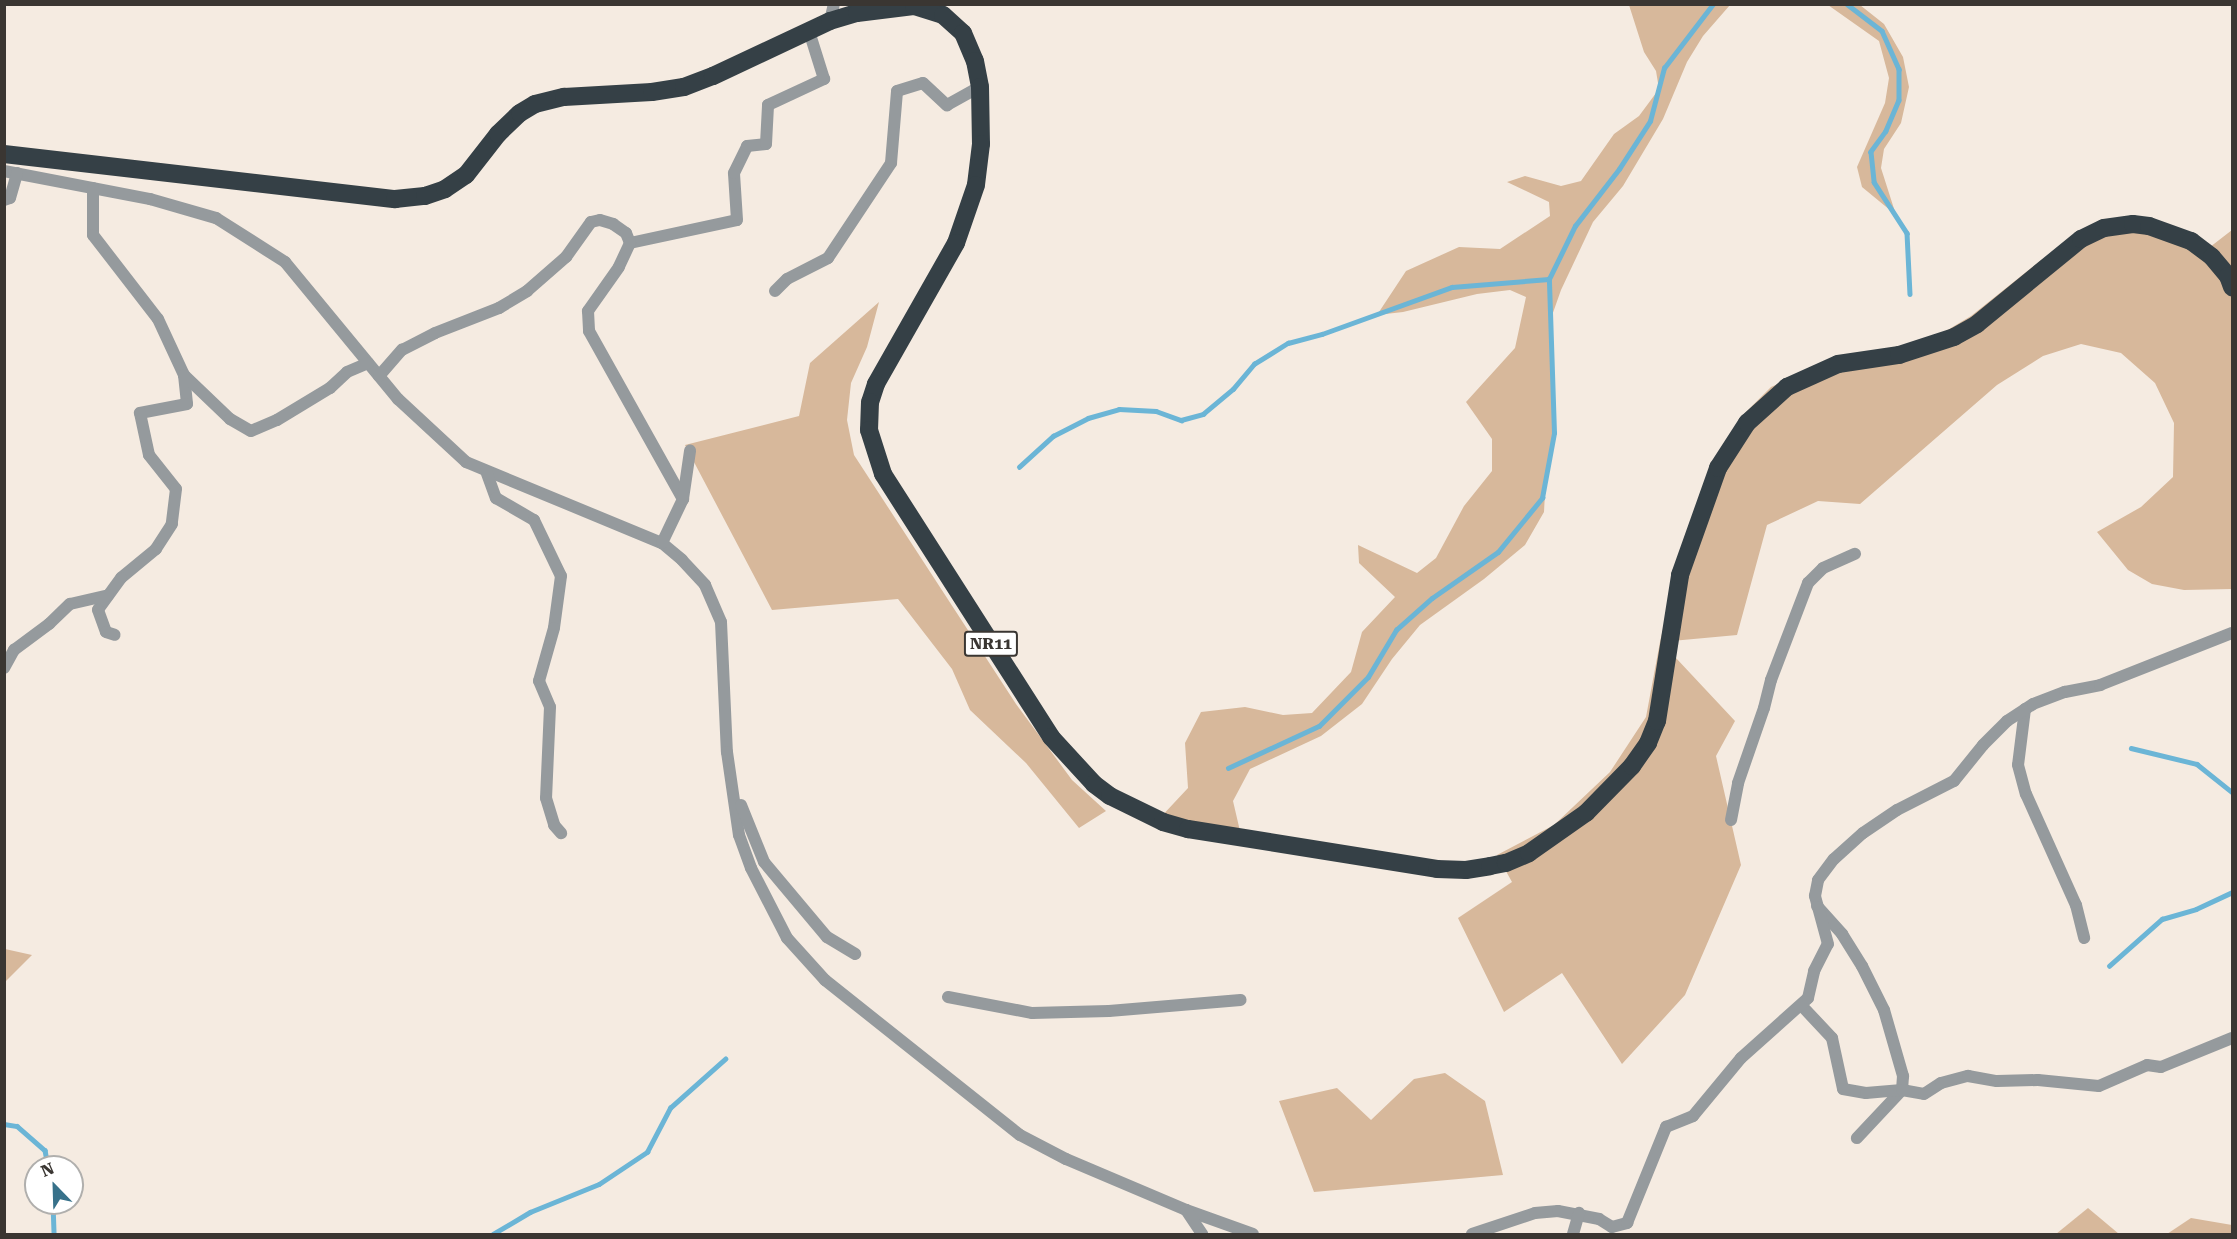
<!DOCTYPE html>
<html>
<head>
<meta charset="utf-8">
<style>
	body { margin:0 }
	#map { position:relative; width:2237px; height:1239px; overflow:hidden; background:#f5ebe1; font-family:"Roboto Serif",serif }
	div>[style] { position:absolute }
	.green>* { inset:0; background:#d7b89b }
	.stream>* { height:4.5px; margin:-2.25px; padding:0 2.25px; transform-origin:2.25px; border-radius:2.25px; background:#6bb5d6 }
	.street>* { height:12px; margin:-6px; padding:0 6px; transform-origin:6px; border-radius:6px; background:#959a9d }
	.highway>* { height:18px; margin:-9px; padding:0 9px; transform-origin:9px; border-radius:9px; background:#354046 }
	span { translate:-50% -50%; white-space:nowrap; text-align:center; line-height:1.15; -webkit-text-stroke:6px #fff; paint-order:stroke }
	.shield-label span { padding:2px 4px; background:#fff; border:2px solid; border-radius:4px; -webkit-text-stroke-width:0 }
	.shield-label { font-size:16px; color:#3a3632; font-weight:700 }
	.frame { position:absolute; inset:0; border:6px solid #3a3632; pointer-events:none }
	.north { position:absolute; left:24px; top:1155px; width:60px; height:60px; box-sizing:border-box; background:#fff; border:2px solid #b0afad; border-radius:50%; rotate:337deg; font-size:16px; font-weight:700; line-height:24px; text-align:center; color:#3a3632 }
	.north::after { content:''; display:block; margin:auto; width:21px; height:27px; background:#37718a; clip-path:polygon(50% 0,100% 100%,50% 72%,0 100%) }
</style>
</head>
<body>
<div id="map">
	<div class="green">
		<div style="clip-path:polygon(1629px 5px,1730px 5px,1703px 36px,1687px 62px,1663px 119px,1623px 186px,1593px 222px,1561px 290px,1549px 324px,1554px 433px,1546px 474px,1544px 512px,1525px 545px,1484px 579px,1420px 625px,1392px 659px,1362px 704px,1321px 736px,1250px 769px,1233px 801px,1240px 831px,1159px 819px,1188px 788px,1185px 743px,1201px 712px,1245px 707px,1283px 715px,1312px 713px,1351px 672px,1362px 632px,1395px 597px,1359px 563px,1358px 545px,1417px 573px,1436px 558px,1464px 506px,1492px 471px,1492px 439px,1466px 402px,1515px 348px,1526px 297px,1510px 290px,1477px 294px,1403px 312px,1377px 315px,1406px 271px,1459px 247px,1500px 249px,1550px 216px,1549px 202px,1507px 182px,1525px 176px,1561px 186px,1581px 181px,1614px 134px,1639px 116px,1659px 89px,1656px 71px,1644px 52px)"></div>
		<div style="clip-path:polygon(1828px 5px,1860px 5px,1884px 24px,1903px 57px,1909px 87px,1901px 123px,1884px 149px,1881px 168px,1896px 215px,1862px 187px,1857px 167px,1885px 103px,1889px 78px,1879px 41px)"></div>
		<div style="clip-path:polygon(2132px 220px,2201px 254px,2232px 230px,2232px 589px,2184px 590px,2152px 584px,2128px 570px,2097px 532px,2141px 507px,2173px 477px,2174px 423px,2155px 383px,2121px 353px,2081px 344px,2043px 356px,1997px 385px,1860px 504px,1818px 501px,1767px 525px,1737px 635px,1661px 642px,1735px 721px,1716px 756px,1741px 865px,1685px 995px,1622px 1064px,1562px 973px,1504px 1012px,1458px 918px,1512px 882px,1497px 855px,1554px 825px,1610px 772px,1646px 717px,1660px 642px,1675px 577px,1741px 417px,1771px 387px,1815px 367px,1924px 344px,1971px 316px,2040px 261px)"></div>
		<div style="clip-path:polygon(879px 302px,867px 347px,851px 383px,847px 420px,854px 455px,1016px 704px,1072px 780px,1106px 811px,1079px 828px,1026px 763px,970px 710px,952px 669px,898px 599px,772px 610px,685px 445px,799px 416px,810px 363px)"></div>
		<div style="clip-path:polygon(5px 949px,32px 955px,5px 982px,4px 949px)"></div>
		<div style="clip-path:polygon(1445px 1073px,1485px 1101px,1503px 1175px,1314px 1192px,1279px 1101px,1337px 1088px,1371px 1120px,1414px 1079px)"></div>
		<div style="clip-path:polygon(2088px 1208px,2119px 1234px,2056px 1234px)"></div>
		<div style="clip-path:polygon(2191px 1218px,2232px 1225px,2232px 1234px,2167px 1234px)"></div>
	</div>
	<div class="stream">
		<div style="left:1847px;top:4px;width:44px;rotate:37.6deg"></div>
		<div style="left:1882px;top:31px;width:42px;rotate:65.9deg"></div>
		<div style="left:1899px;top:69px;width:31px;rotate:90deg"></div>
		<div style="left:1899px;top:100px;width:34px;rotate:113deg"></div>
		<div style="left:1886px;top:131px;width:26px;rotate:126deg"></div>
		<div style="left:1871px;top:152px;width:30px;rotate:84deg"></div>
		<div style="left:1874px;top:182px;width:61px;rotate:57.1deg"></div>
		<div style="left:1907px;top:233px;width:61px;rotate:87.2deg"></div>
		<div style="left:1019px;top:467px;width:46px;rotate:-42.4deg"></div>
		<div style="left:1053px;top:436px;width:39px;rotate:-27deg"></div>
		<div style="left:1088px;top:418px;width:32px;rotate:-16deg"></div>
		<div style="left:1119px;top:409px;width:37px;rotate:3deg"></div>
		<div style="left:1156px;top:411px;width:27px;rotate:20deg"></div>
		<div style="left:1181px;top:420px;width:23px;rotate:-15deg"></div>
		<div style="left:1203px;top:414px;width:39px;rotate:-40deg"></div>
		<div style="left:1233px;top:389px;width:33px;rotate:-50deg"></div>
		<div style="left:1254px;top:364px;width:40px;rotate:-32deg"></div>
		<div style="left:1288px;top:343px;width:35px;rotate:-15deg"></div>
		<div style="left:1322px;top:334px;width:138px;rotate:-19.9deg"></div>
		<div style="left:1452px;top:287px;width:97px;rotate:-4.7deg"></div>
		<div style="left:2131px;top:748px;width:68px;rotate:13.6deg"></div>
		<div style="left:2197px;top:764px;width:45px;rotate:38.7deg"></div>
		<div style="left:1228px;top:768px;width:100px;rotate:-24.8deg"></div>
		<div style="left:1319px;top:726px;width:69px;rotate:-45deg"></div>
		<div style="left:1368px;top:677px;width:55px;rotate:-59.2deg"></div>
		<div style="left:1396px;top:630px;width:48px;rotate:-41.6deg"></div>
		<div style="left:1432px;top:598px;width:80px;rotate:-34.9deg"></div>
		<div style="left:1498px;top:552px;width:70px;rotate:-50.8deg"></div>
		<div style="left:1542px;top:498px;width:66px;rotate:-79.5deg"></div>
		<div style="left:1554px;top:433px;width:154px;rotate:-91.9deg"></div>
		<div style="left:1549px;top:279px;width:59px;rotate:-63.9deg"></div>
		<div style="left:1575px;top:226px;width:72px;rotate:-52.3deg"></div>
		<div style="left:1619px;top:169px;width:57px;rotate:-57.1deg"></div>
		<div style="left:1650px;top:121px;width:55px;rotate:-75.2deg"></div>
		<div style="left:1664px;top:68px;width:81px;rotate:-52.6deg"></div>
		<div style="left:2109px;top:966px;width:71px;rotate:-41.6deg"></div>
		<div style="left:2162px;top:919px;width:35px;rotate:-16deg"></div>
		<div style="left:2196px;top:909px;width:40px;rotate:-25deg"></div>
		<div style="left:4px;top:1124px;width:13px;rotate:9deg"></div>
		<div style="left:17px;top:1126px;width:37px;rotate:41deg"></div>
		<div style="left:45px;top:1150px;width:17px;rotate:80deg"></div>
		<div style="left:53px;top:1203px;width:31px;rotate:88deg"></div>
		<div style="left:493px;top:1234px;width:43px;rotate:-30.7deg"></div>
		<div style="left:530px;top:1212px;width:74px;rotate:-22.1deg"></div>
		<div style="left:599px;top:1184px;width:58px;rotate:-33.7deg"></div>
		<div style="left:647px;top:1152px;width:50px;rotate:-62.4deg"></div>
		<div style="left:670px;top:1108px;width:74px;rotate:-41.7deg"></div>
	</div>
	<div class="street">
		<div style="left:830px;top:21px;width:17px;rotate:-77deg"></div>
		<div style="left:4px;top:171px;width:149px;rotate:10.9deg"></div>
		<div style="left:150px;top:199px;width:69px;rotate:16.1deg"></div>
		<div style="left:216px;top:218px;width:82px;rotate:32.5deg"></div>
		<div style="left:285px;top:262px;width:178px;rotate:50.5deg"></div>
		<div style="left:398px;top:399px;width:93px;rotate:42.8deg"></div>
		<div style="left:466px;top:462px;width:212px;rotate:22.5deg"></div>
		<div style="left:662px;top:543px;width:26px;rotate:40deg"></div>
		<div style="left:682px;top:560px;width:34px;rotate:47deg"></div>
		<div style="left:705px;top:585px;width:40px;rotate:66.6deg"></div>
		<div style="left:721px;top:622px;width:130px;rotate:87.4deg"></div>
		<div style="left:727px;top:752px;width:84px;rotate:81.8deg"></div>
		<div style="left:739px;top:835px;width:35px;rotate:70deg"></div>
		<div style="left:751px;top:868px;width:79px;rotate:62.8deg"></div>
		<div style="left:787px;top:938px;width:57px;rotate:47.9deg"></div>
		<div style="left:825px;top:980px;width:249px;rotate:38.5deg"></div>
		<div style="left:1020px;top:1135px;width:52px;rotate:27.6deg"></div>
		<div style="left:1066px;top:1159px;width:130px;rotate:23deg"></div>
		<div style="left:1186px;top:1210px;width:71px;rotate:19.7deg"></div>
		<div style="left:93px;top:188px;width:47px;rotate:90deg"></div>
		<div style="left:93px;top:235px;width:106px;rotate:52.3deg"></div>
		<div style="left:158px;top:319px;width:62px;rotate:65.1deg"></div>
		<div style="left:184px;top:375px;width:29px;rotate:84deg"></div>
		<div style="left:187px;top:404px;width:48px;rotate:169.2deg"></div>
		<div style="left:140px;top:413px;width:43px;rotate:77.9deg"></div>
		<div style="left:149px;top:455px;width:43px;rotate:51.5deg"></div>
		<div style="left:176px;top:489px;width:35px;rotate:97deg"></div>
		<div style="left:172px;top:524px;width:30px;rotate:123deg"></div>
		<div style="left:156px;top:549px;width:45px;rotate:140.4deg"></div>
		<div style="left:121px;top:578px;width:39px;rotate:126deg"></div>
		<div style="left:98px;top:610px;width:23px;rotate:70deg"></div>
		<div style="left:106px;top:632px;width:9px;rotate:18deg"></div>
		<div style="left:4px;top:200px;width:6px;rotate:-18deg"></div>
		<div style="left:10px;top:198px;width:26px;rotate:-74deg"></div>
		<div style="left:630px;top:243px;width:109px;rotate:-12.1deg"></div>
		<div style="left:737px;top:220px;width:47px;rotate:-93.7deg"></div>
		<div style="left:734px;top:173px;width:30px;rotate:-64deg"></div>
		<div style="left:747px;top:146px;width:19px;rotate:-6deg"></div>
		<div style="left:766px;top:144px;width:39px;rotate:-87deg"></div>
		<div style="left:768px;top:105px;width:62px;rotate:-24.9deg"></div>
		<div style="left:824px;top:79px;width:50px;rotate:-107.4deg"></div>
		<div style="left:775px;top:291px;width:17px;rotate:-45deg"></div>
		<div style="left:787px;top:279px;width:46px;rotate:-27.1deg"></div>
		<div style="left:828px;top:258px;width:114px;rotate:-56.4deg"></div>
		<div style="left:891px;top:163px;width:72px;rotate:-85.2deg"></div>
		<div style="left:897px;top:91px;width:27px;rotate:-17deg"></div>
		<div style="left:923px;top:83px;width:33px;rotate:43deg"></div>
		<div style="left:947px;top:105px;width:38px;rotate:-29deg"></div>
		<div style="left:184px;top:375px;width:64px;rotate:43.7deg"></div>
		<div style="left:230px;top:419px;width:24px;rotate:30deg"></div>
		<div style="left:251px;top:431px;width:28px;rotate:-23deg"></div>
		<div style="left:277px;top:420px;width:62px;rotate:-31.1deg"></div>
		<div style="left:330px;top:388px;width:23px;rotate:-43deg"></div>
		<div style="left:347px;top:372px;width:23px;rotate:-23deg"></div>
		<div style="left:379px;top:376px;width:35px;rotate:-49deg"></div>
		<div style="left:402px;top:350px;width:37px;rotate:-27deg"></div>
		<div style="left:435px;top:333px;width:69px;rotate:-21.3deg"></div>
		<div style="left:499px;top:308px;width:33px;rotate:-31deg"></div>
		<div style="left:527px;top:291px;width:52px;rotate:-41.1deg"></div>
		<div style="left:566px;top:257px;width:43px;rotate:-54.5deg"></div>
		<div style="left:591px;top:222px;width:9px;rotate:-13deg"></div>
		<div style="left:600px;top:220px;width:14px;rotate:17deg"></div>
		<div style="left:613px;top:224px;width:16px;rotate:35deg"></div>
		<div style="left:626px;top:233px;width:11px;rotate:68deg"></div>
		<div style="left:630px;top:243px;width:26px;rotate:115deg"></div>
		<div style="left:619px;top:267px;width:54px;rotate:125.2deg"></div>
		<div style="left:588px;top:311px;width:20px;rotate:87deg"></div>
		<div style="left:589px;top:331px;width:193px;rotate:60.8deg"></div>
		<div style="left:486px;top:471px;width:29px;rotate:70deg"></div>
		<div style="left:496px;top:498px;width:44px;rotate:30.1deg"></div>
		<div style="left:534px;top:520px;width:62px;rotate:64.3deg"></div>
		<div style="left:561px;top:576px;width:52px;rotate:97.7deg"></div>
		<div style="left:554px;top:628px;width:55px;rotate:105.8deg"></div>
		<div style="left:539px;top:681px;width:28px;rotate:67deg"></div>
		<div style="left:550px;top:707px;width:91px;rotate:92.5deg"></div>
		<div style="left:546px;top:798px;width:28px;rotate:73deg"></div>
		<div style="left:554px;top:825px;width:11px;rotate:49deg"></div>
		<div style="left:662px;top:543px;width:49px;rotate:-64.5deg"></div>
		<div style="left:683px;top:499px;width:49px;rotate:-81.7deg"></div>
		<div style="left:4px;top:668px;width:21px;rotate:-61deg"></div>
		<div style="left:14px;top:650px;width:44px;rotate:-36.6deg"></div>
		<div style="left:49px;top:624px;width:29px;rotate:-44deg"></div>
		<div style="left:70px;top:604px;width:39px;rotate:-13deg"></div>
		<div style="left:2025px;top:709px;width:56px;rotate:97.1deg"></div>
		<div style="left:2018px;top:765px;width:30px;rotate:75deg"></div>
		<div style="left:2026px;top:794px;width:122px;rotate:65.8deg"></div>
		<div style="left:2076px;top:905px;width:34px;rotate:76deg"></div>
		<div style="left:741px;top:805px;width:61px;rotate:68deg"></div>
		<div style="left:764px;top:862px;width:98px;rotate:50deg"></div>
		<div style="left:827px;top:937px;width:33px;rotate:31deg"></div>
		<div style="left:1731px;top:820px;width:38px;rotate:-79deg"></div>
		<div style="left:1738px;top:783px;width:79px;rotate:-70.9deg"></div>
		<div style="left:1764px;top:708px;width:29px;rotate:-76deg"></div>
		<div style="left:1771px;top:680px;width:104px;rotate:-69.1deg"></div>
		<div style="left:1808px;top:583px;width:21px;rotate:-45deg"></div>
		<div style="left:1823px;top:568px;width:35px;rotate:-24deg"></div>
		<div style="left:1817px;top:906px;width:38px;rotate:48deg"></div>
		<div style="left:1842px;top:934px;width:38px;rotate:58deg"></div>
		<div style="left:1862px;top:966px;width:49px;rotate:63.4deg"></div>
		<div style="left:1884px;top:1010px;width:69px;rotate:73.9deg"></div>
		<div style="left:1903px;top:1076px;width:14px;rotate:94deg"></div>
		<div style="left:1902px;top:1090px;width:66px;rotate:133.2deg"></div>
		<div style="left:948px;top:997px;width:86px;rotate:10.8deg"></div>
		<div style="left:1032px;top:1013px;width:77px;rotate:-1.5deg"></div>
		<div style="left:1109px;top:1011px;width:132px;rotate:-4.8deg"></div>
		<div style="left:1802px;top:1006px;width:44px;rotate:46.8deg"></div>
		<div style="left:1832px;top:1038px;width:52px;rotate:77.8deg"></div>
		<div style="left:1843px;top:1089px;width:23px;rotate:10deg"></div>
		<div style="left:1866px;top:1093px;width:36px;rotate:-5deg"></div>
		<div style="left:1902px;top:1090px;width:22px;rotate:10deg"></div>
		<div style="left:1924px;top:1094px;width:20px;rotate:-33deg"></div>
		<div style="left:1941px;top:1083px;width:28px;rotate:-15deg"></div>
		<div style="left:1968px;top:1076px;width:29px;rotate:10deg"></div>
		<div style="left:1997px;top:1081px;width:41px;rotate:-1.4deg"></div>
		<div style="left:2038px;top:1080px;width:61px;rotate:5.6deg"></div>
		<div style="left:2099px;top:1086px;width:52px;rotate:-23.6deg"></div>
		<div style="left:2147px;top:1065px;width:14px;rotate:8deg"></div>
		<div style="left:2161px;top:1067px;width:77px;rotate:-22.2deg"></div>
		<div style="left:1186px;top:1210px;width:29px;rotate:56deg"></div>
		<div style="left:1472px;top:1234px;width:66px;rotate:-18.4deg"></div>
		<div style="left:1535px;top:1213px;width:23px;rotate:-5deg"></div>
		<div style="left:1558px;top:1211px;width:42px;rotate:11deg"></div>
		<div style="left:1599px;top:1219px;width:15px;rotate:32deg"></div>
		<div style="left:1612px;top:1227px;width:16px;rotate:-15deg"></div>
		<div style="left:1627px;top:1223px;width:104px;rotate:-67.9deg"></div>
		<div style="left:1666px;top:1127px;width:29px;rotate:-22deg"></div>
		<div style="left:1693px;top:1116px;width:75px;rotate:-50.4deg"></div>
		<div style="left:1741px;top:1058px;width:90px;rotate:-41.8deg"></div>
		<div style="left:1808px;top:998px;width:28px;rotate:-77deg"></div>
		<div style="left:1814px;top:971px;width:30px;rotate:-63deg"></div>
		<div style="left:1828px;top:944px;width:50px;rotate:-105.2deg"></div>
		<div style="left:1815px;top:896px;width:16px;rotate:-79deg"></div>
		<div style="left:1818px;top:880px;width:26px;rotate:-53deg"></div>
		<div style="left:1834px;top:859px;width:39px;rotate:-42deg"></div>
		<div style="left:1863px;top:833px;width:41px;rotate:-34.1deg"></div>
		<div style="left:1897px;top:810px;width:64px;rotate:-27deg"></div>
		<div style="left:1954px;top:781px;width:46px;rotate:-51.1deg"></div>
		<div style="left:1983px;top:745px;width:34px;rotate:-45deg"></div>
		<div style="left:2007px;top:721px;width:31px;rotate:-33deg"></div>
		<div style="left:2033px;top:704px;width:34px;rotate:-21deg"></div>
		<div style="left:2065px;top:692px;width:36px;rotate:-11deg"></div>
		<div style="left:2100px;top:685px;width:142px;rotate:-21.5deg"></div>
		<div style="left:1573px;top:1234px;width:22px;rotate:-74deg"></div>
	</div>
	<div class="highway">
		<div style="left:4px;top:154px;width:394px;rotate:6.6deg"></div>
		<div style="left:395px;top:199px;width:30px;rotate:-6deg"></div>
		<div style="left:425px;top:196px;width:21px;rotate:-19deg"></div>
		<div style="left:445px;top:189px;width:25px;rotate:-34deg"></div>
		<div style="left:466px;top:175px;width:52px;rotate:-52deg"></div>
		<div style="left:498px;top:134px;width:30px;rotate:-44deg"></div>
		<div style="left:520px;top:113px;width:17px;rotate:-31deg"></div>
		<div style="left:535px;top:104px;width:30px;rotate:-14deg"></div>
		<div style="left:564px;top:97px;width:88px;rotate:-3.3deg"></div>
		<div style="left:652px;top:92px;width:32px;rotate:-9deg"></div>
		<div style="left:684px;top:87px;width:31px;rotate:-21deg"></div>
		<div style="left:713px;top:76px;width:129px;rotate:-25.2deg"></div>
		<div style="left:830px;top:21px;width:28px;rotate:-17deg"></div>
		<div style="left:857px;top:13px;width:57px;rotate:-7deg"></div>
		<div style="left:914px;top:6px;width:30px;rotate:17deg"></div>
		<div style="left:943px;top:15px;width:27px;rotate:42deg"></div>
		<div style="left:963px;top:33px;width:30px;rotate:67deg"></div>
		<div style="left:975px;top:61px;width:26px;rotate:79deg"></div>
		<div style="left:980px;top:87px;width:57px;rotate:89deg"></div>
		<div style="left:981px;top:144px;width:41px;rotate:97deg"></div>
		<div style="left:976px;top:185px;width:61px;rotate:109deg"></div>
		<div style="left:956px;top:243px;width:162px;rotate:119.6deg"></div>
		<div style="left:876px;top:384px;width:19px;rotate:108deg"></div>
		<div style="left:870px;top:402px;width:28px;rotate:92deg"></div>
		<div style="left:869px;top:430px;width:46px;rotate:72.3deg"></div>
		<div style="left:883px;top:474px;width:312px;rotate:57.4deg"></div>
		<div style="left:1051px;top:737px;width:64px;rotate:47.5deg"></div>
		<div style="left:1094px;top:784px;width:20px;rotate:37deg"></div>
		<div style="left:1110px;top:796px;width:59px;rotate:26.1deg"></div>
		<div style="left:1163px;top:822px;width:26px;rotate:16deg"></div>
		<div style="left:1188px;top:829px;width:252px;rotate:9.1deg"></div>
		<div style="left:1437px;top:869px;width:29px;rotate:2deg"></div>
		<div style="left:1466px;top:870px;width:24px;rotate:-9deg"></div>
		<div style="left:1490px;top:866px;width:16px;rotate:-11deg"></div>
		<div style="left:1506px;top:863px;width:25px;rotate:-23deg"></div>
		<div style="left:1529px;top:853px;width:70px;rotate:-35.1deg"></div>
		<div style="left:1586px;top:813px;width:66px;rotate:-45.6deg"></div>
		<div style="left:1632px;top:766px;width:28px;rotate:-55deg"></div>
		<div style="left:1648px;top:743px;width:24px;rotate:-68deg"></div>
		<div style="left:1657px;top:721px;width:148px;rotate:-81deg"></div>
		<div style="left:1680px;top:575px;width:114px;rotate:-70.4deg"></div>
		<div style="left:1718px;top:468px;width:54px;rotate:-57.2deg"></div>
		<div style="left:1747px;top:423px;width:54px;rotate:-42deg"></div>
		<div style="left:1787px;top:387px;width:56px;rotate:-24.3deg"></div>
		<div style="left:1838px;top:364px;width:62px;rotate:-8.4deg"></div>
		<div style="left:1899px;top:355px;width:58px;rotate:-18.1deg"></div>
		<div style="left:1954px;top:337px;width:26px;rotate:-29deg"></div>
		<div style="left:1977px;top:324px;width:134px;rotate:-39.3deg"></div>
		<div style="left:2081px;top:239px;width:25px;rotate:-26deg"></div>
		<div style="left:2104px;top:228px;width:29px;rotate:-8deg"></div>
		<div style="left:2133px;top:224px;width:16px;rotate:7deg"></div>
		<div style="left:2149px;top:226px;width:45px;rotate:19.7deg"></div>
		<div style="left:2191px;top:241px;width:26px;rotate:37deg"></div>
		<div style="left:2212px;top:257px;width:25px;rotate:50deg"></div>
		<div style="left:2228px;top:276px;width:12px;rotate:70deg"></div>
	</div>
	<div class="shield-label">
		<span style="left:991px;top:644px">NR11</span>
	</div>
	<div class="frame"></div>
	<div class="north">N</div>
</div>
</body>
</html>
